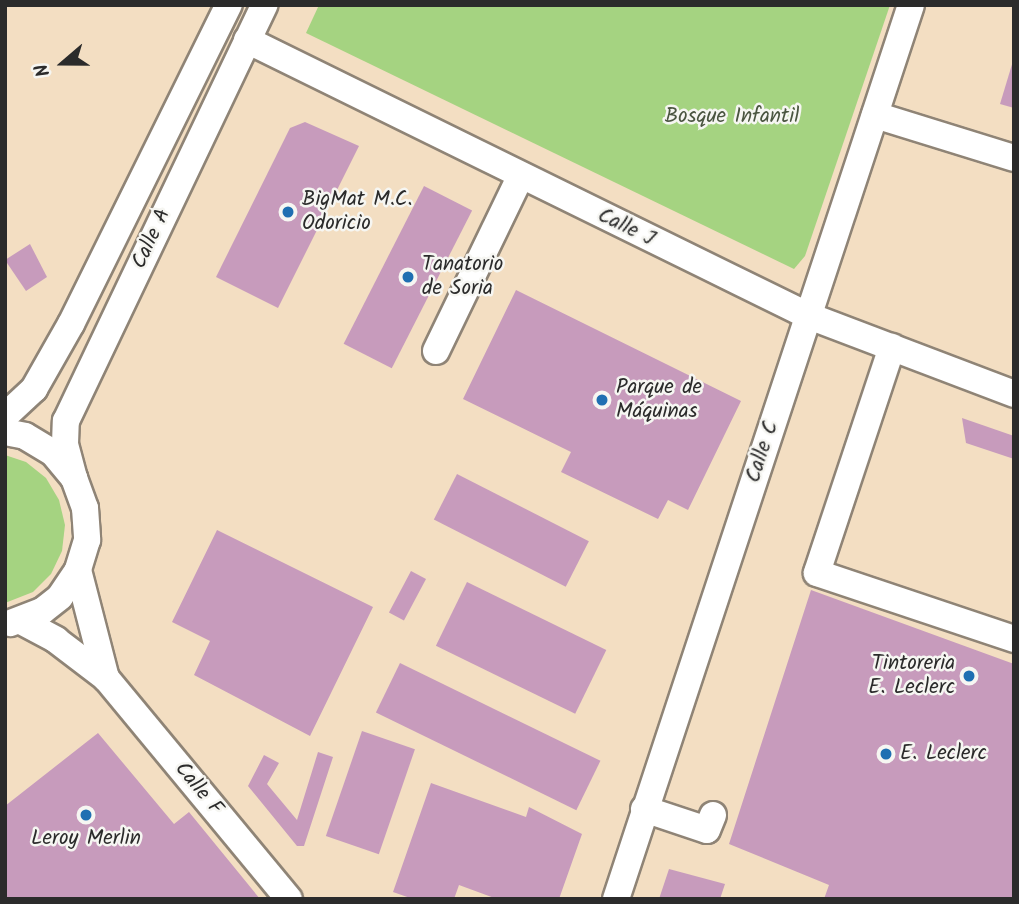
<!DOCTYPE html>
<html>
<head>
<meta charset="utf-8">
<style>
	body { margin:0 }
	#map { position:relative; width:1019px; height:904px; overflow:hidden; background:#f3dec2; font-family:Kalam,sans-serif }
	div>[style] { position:absolute }
	.green>* { inset:0; background:#a5d381 }
	.building>* { inset:0; background:#c79bbc; transform-origin:0 0 }
	.roads { filter:drop-shadow(2px 0 #8f8476) drop-shadow(-2px 0 #8f8476) drop-shadow(0 2px #8f8476) drop-shadow(0 -2px #8f8476) }
	.minor>* { height:26px; margin:-13px; padding:0 13px; transform-origin:13px; border-radius:13px; background:#fff }
	.dots>* { width:19px; height:19px; translate:-50% -50%; box-sizing:border-box; border:4px solid #f6f6f2; border-radius:50% }
	span { translate:-50% -50%; white-space:nowrap; text-align:center; line-height:1.15; -webkit-text-stroke:5px #f6f6f2; paint-order:stroke }
	.park-label { font-size:21px; color:#4a5540 }
	.poi-label { font-size:21px; color:#2b2b2b }
	.left { translate:0 -50%; text-align:left }
	.right { translate:-100% -50%; text-align:right }
	.street-label { font-size:21px; color:#2b2b2b }
	.frame { position:absolute; inset:0; border:7px solid #2b2b2b; pointer-events:none }
	.north { position:absolute; left:28px; top:28px; width:70px; height:70px; -webkit-text-stroke:5px #f6f6f2; paint-order:stroke; rotate:250deg; font-size:19px; font-weight:700; line-height:28px; text-align:center; color:#2b2b2b }
	.north::after { content:''; display:block; margin:auto; width:24px; height:32px; background:#2b2b2b; clip-path:polygon(50% 0,100% 100%,50% 72%,0 100%) }
</style>
</head>
<body>
<div id="map">
	<div class="green">
		<div style="clip-path:polygon(319px 5px,890px 5px,805px 256px,794px 269px,306px 33px)"></div>
		<div style="clip-path:polygon(5px 455px,26px 462px,46px 478px,59px 500px,65px 525px,62px 551px,51px 574px,33px 592px,5px 603px)"></div>
	</div>
	<div class="building">
		<div style="clip-path:polygon(1013px 61px,1014px 61px,1014px 108px,1000px 104px)"></div>
		<div style="clip-path:polygon(305px 122px,359px 146px,278px 308px,216px 277px,290px 128px)"></div>
		<div style="left:424px;top:186px;width:54px;height:177px;rotate:27deg"></div>
		<div style="clip-path:polygon(30px 244px,47px 277px,26px 291px,5px 260px)"></div>
		<div style="clip-path:polygon(516px 290px,741px 401px,688px 510px,668px 500px,658px 519px,561px 472px,571px 452px,463px 399px)"></div>
		<div style="clip-path:polygon(962px 418px,1014px 436px,1014px 459px,966px 443px)"></div>
		<div style="left:457px;top:474px;width:148px;height:51px;rotate:27deg"></div>
		<div style="clip-path:polygon(217px 530px,373px 607px,310px 736px,194px 675px,210px 641px,172px 622px)"></div>
		<div style="left:411px;top:571px;width:17px;height:47px;rotate:28deg"></div>
		<div style="left:467px;top:582px;width:155px;height:71px;rotate:26deg"></div>
		<div style="clip-path:polygon(811px 590px,1014px 664px,1014px 899px,824px 899px,829px 885px,729px 844px)"></div>
		<div style="left:400px;top:663px;width:223px;height:55px;rotate:26deg"></div>
		<div style="left:362px;top:731px;width:56px;height:111px;rotate:19deg"></div>
		<div style="clip-path:polygon(98px 733px,174px 824px,189px 812px,260px 899px,5px 899px,5px 806px)"></div>
		<div style="clip-path:polygon(318px 752px,333px 757px,304px 846px,297px 846px,248px 786px,264px 755px,279px 763px,267px 784px,297px 820px)"></div>
		<div style="clip-path:polygon(431px 783px,526px 817px,529px 807px,582px 834px,559px 899px,497px 899px,459px 885px,454px 899px,413px 899px,393px 892px)"></div>
		<div style="clip-path:polygon(669px 869px,725px 884px,720px 899px,659px 899px)"></div>
	</div>
	<div class="roads">
		<div class="minor">
			<div style="left:247px;top:40px;width:626px;rotate:26.16deg"></div>
			<div style="left:809px;top:316px;width:219px;rotate:20.8deg"></div>
			<div style="left:875px;top:115px;width:145px;rotate:17.2deg"></div>
			<div style="left:892px;top:347px;width:238px;rotate:108.4deg"></div>
			<div style="left:817px;top:573px;width:208px;rotate:18.5deg"></div>
			<div style="left:436px;top:351px;width:193px;rotate:-64.2deg"></div>
			<div style="left:5px;top:416px;width:40px;rotate:-43deg"></div>
			<div style="left:34px;top:389px;width:75px;rotate:-60.4deg"></div>
			<div style="left:71px;top:324px;width:356px;rotate:-63.7deg"></div>
			<div style="left:5px;top:432px;width:20px;rotate:11deg"></div>
			<div style="left:25px;top:436px;width:33px;rotate:31deg"></div>
			<div style="left:53px;top:453px;width:33px;rotate:50deg"></div>
			<div style="left:74px;top:478px;width:32px;rotate:70deg"></div>
			<div style="left:85px;top:508px;width:32px;rotate:86deg"></div>
			<div style="left:87px;top:540px;width:31px;rotate:107deg"></div>
			<div style="left:78px;top:570px;width:32px;rotate:124deg"></div>
			<div style="left:60px;top:597px;width:23px;rotate:142deg"></div>
			<div style="left:42px;top:611px;width:34px;rotate:159deg"></div>
			<div style="left:74px;top:478px;width:35px;rotate:-105deg"></div>
			<div style="left:65px;top:444px;width:23px;rotate:-88deg"></div>
			<div style="left:66px;top:421px;width:461px;rotate:-64.5deg"></div>
			<div style="left:78px;top:570px;width:112px;rotate:75.5deg"></div>
			<div style="left:21px;top:621px;width:40px;rotate:28deg"></div>
			<div style="left:56px;top:640px;width:63px;rotate:37.2deg"></div>
			<div style="left:106px;top:678px;width:287px;rotate:50.4deg"></div>
			<div style="left:644px;top:809px;width:66px;rotate:18.4deg"></div>
			<div style="left:707px;top:830px;width:16px;rotate:-68deg"></div>
			<div style="left:616px;top:899px;width:941px;rotate:-71.74deg"></div>
		</div>
	</div>
	<div class="dots">
		<div style="left:288px;top:212px;background:#1f6fb2"></div>
		<div style="left:408px;top:277px;background:#1f6fb2"></div>
		<div style="left:602px;top:400px;background:#1f6fb2"></div>
		<div style="left:969px;top:676px;background:#1f6fb2"></div>
		<div style="left:886px;top:754px;background:#1f6fb2"></div>
		<div style="left:86px;top:815px;background:#1f6fb2"></div>
	</div>
	<div class="park-label">
		<span style="left:732px;top:117px">Bosque Infantil</span>
	</div>
	<div class="poi-label">
		<span class="left" style="left:302px;top:212px">BigMat M.C.<br>Odoricio</span>
		<span class="left" style="left:422px;top:277px">Tanatorio<br>de Soria</span>
		<span class="left" style="left:616px;top:400px">Parque de<br>Máquinas</span>
		<span class="right" style="left:955px;top:676px">Tintoreria<br>E. Leclerc</span>
		<span class="left" style="left:900px;top:754px">E. Leclerc</span>
		<span style="left:86px;top:839px">Leroy Merlin</span>
	</div>
	<div class="street-label">
		<span style="left:626px;top:228px;rotate:26deg">Calle J</span>
		<span style="left:152px;top:239px;rotate:-65deg">Calle A</span>
		<span style="left:763px;top:452px;rotate:-72deg">Calle C</span>
		<span style="left:198px;top:789px;rotate:50deg">Calle F</span>
	</div>
	<div class="frame"></div>
	<div class="north">N</div>
</div>
</body>
</html>
